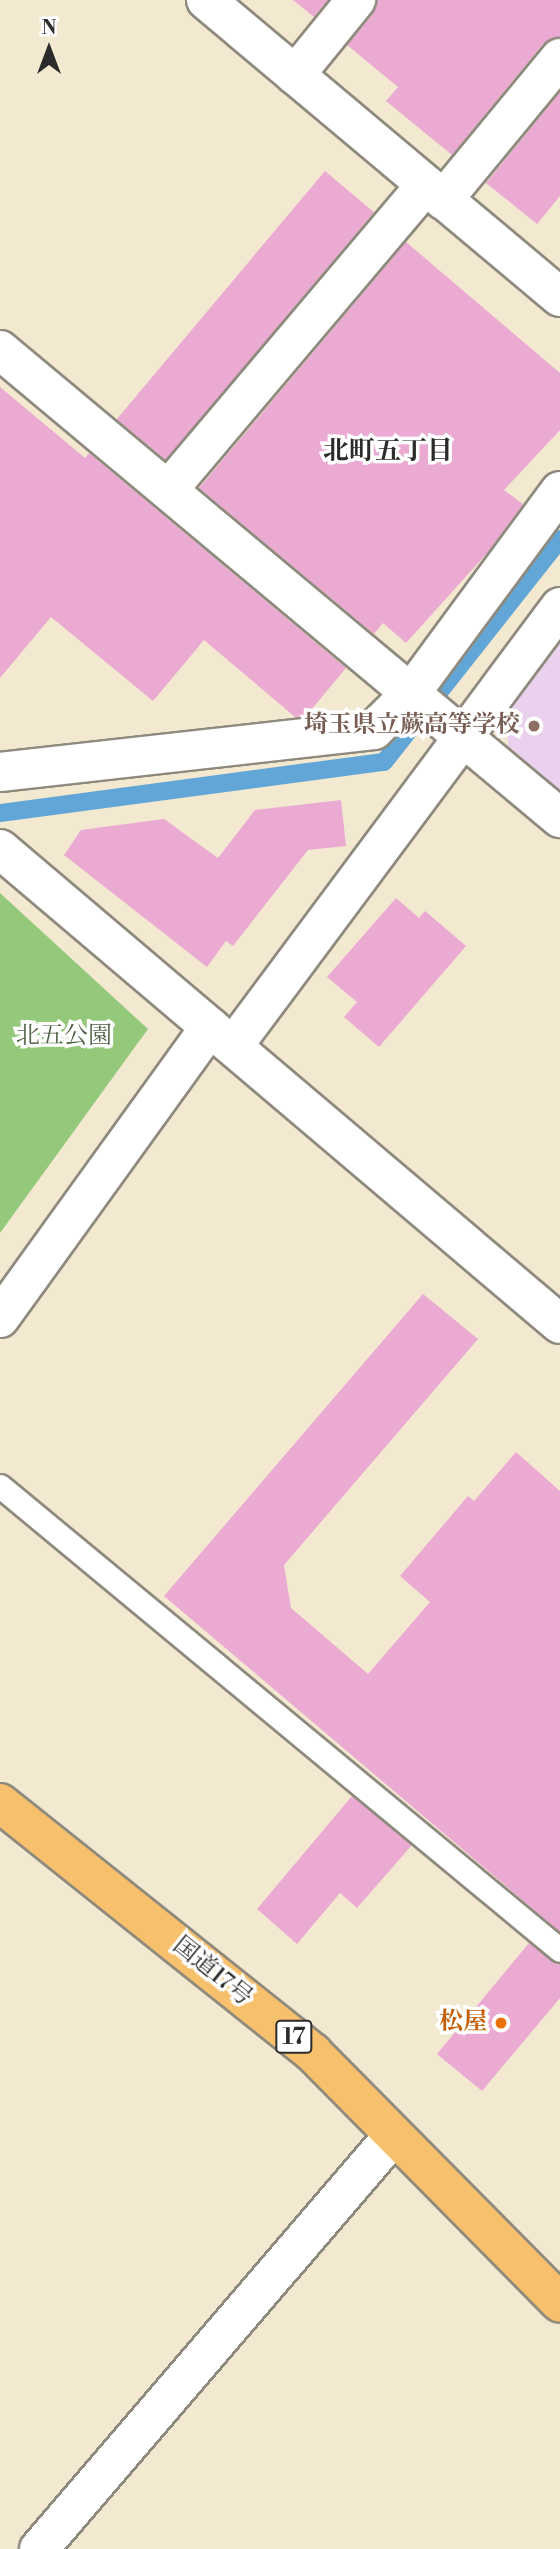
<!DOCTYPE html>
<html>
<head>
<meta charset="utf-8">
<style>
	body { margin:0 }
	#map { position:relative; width:560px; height:2549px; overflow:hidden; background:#f3e9d1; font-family:"Libre Bodoni","Noto Serif JP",serif }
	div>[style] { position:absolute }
	.built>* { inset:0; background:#ead1ed }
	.green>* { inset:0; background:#94c97b }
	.stream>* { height:18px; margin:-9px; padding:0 9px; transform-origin:9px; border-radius:9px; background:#61a6d6 }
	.building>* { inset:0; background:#eaaad2; transform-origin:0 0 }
	.roads { filter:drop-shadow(2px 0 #8f8a7e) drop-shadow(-2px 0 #8f8a7e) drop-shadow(0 2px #8f8a7e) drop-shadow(0 -2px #8f8a7e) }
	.service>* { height:23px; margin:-11.5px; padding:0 11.5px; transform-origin:11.5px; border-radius:11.5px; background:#fff }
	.minor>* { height:38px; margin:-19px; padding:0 19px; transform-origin:19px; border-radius:19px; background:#fff }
	.tertiary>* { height:38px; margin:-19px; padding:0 19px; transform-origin:19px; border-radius:19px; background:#fff }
	.trunk>* { height:38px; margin:-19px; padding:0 19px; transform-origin:19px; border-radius:19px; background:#f7c06c }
	.dots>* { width:19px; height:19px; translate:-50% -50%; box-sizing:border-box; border:4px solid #fff; border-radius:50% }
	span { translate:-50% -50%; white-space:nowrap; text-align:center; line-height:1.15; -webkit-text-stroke:7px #fff; paint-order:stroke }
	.shield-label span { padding:2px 5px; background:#fff; border:2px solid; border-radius:5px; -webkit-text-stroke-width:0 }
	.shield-label { font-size:23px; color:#2b2b2b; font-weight:700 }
	.education-label { font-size:24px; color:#785e54; font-weight:700 }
	.right { translate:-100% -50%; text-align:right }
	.park-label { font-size:24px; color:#506247 }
	.street-label { font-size:24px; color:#2b2b2b }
	.food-label { font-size:24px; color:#c56008; font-weight:700 }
	.neighbourhood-label { font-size:26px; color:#2b2b2b; font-weight:700 }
	.north { position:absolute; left:14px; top:14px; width:70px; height:70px; -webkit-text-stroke:5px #fff; paint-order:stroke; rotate:0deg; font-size:19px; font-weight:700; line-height:28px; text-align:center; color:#2b2b2b }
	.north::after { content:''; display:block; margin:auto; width:24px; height:32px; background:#2b2b2b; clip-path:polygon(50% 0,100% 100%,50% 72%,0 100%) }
</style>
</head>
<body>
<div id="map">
	<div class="built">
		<div style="clip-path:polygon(560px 632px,560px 794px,508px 751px,507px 701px)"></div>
	</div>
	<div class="green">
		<div style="clip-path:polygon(0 893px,148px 1029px,0 1233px)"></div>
	</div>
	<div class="stream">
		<div style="left:0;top:813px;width:387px;rotate:-7.6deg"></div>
		<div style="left:384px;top:762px;width:284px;rotate:-51.7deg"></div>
	</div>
	<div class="building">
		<div style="clip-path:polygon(293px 0,328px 0,314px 17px)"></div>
		<div style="clip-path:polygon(377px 0,560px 0,560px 37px,543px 44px,452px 155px,386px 101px,398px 87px,347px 45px,373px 14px)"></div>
		<div style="clip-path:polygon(560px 92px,560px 196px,537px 224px,486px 183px)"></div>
		<div style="left:325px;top:171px;width:64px;height:324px;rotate:40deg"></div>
		<div style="clip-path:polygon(406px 242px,560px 373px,560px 430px,504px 490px,523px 504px,489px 551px,406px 643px,383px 623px,374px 634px,199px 488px)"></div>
		<div style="clip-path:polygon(0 387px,85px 458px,89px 453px,346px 668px,306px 716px,295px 717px,204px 640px,153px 701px,51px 617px,0 678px)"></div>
		<div style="clip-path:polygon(341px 800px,346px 846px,308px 850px,233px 946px,226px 941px,207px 967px,64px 855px,81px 830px,164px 819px,218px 858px,255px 810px)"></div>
		<div style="clip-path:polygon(396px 898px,419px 918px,425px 911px,466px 946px,379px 1047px,344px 1017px,357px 1002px,327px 977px)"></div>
		<div style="clip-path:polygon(423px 1294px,478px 1339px,284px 1565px,291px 1608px,368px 1674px,430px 1602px,400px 1576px,468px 1496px,474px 1501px,516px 1452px,560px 1491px,560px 1932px,164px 1596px)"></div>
		<div style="clip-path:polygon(352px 1796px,412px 1845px,357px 1908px,340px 1893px,297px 1944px,257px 1909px)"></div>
		<div style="clip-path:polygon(529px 1943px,560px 1964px,560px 1998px,482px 2091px,437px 2054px)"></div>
	</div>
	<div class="roads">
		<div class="service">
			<div style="left:0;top:1486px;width:727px;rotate:39.64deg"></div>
		</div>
		<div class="minor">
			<div style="left:295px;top:75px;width:97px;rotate:-50.9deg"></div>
			<div style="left:443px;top:200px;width:184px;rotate:-50.5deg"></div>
			<div style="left:0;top:350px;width:730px;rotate:39.89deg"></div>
			<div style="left:168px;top:490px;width:399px;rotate:-49.8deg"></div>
			<div style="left:0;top:772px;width:376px;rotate:-6.4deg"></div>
			<div style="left:374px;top:730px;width:52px;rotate:-45deg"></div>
			<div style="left:411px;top:693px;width:251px;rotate:-53.6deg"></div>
			<div style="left:0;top:849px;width:734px;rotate:40.31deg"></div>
			<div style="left:234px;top:1045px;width:546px;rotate:-53.34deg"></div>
			<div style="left:0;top:1318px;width:359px;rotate:-54.2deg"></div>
			<div style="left:39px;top:2549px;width:545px;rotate:-49.39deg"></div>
		</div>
		<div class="tertiary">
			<div style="left:206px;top:0;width:462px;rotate:40deg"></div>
		</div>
		<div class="trunk">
			<div style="left:0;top:1803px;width:401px;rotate:38.6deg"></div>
			<div style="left:313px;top:2053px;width:351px;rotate:45.3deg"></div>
		</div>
	</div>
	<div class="dots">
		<div style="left:534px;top:726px;background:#8d6e63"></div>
		<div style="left:501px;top:2023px;background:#e8710a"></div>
	</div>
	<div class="shield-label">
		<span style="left:294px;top:2037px">17</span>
	</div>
	<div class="education-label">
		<span class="right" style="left:520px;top:726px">埼玉県立蕨高等学校</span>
	</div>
	<div class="park-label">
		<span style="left:64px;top:1037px">北五公園</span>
	</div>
	<div class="street-label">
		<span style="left:212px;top:1972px;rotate:39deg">国道17号</span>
	</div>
	<div class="food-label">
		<span class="right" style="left:487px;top:2023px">松屋</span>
	</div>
	<div class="neighbourhood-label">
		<span style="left:388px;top:452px">北町五丁目</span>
	</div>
	<div class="north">N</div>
</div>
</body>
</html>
